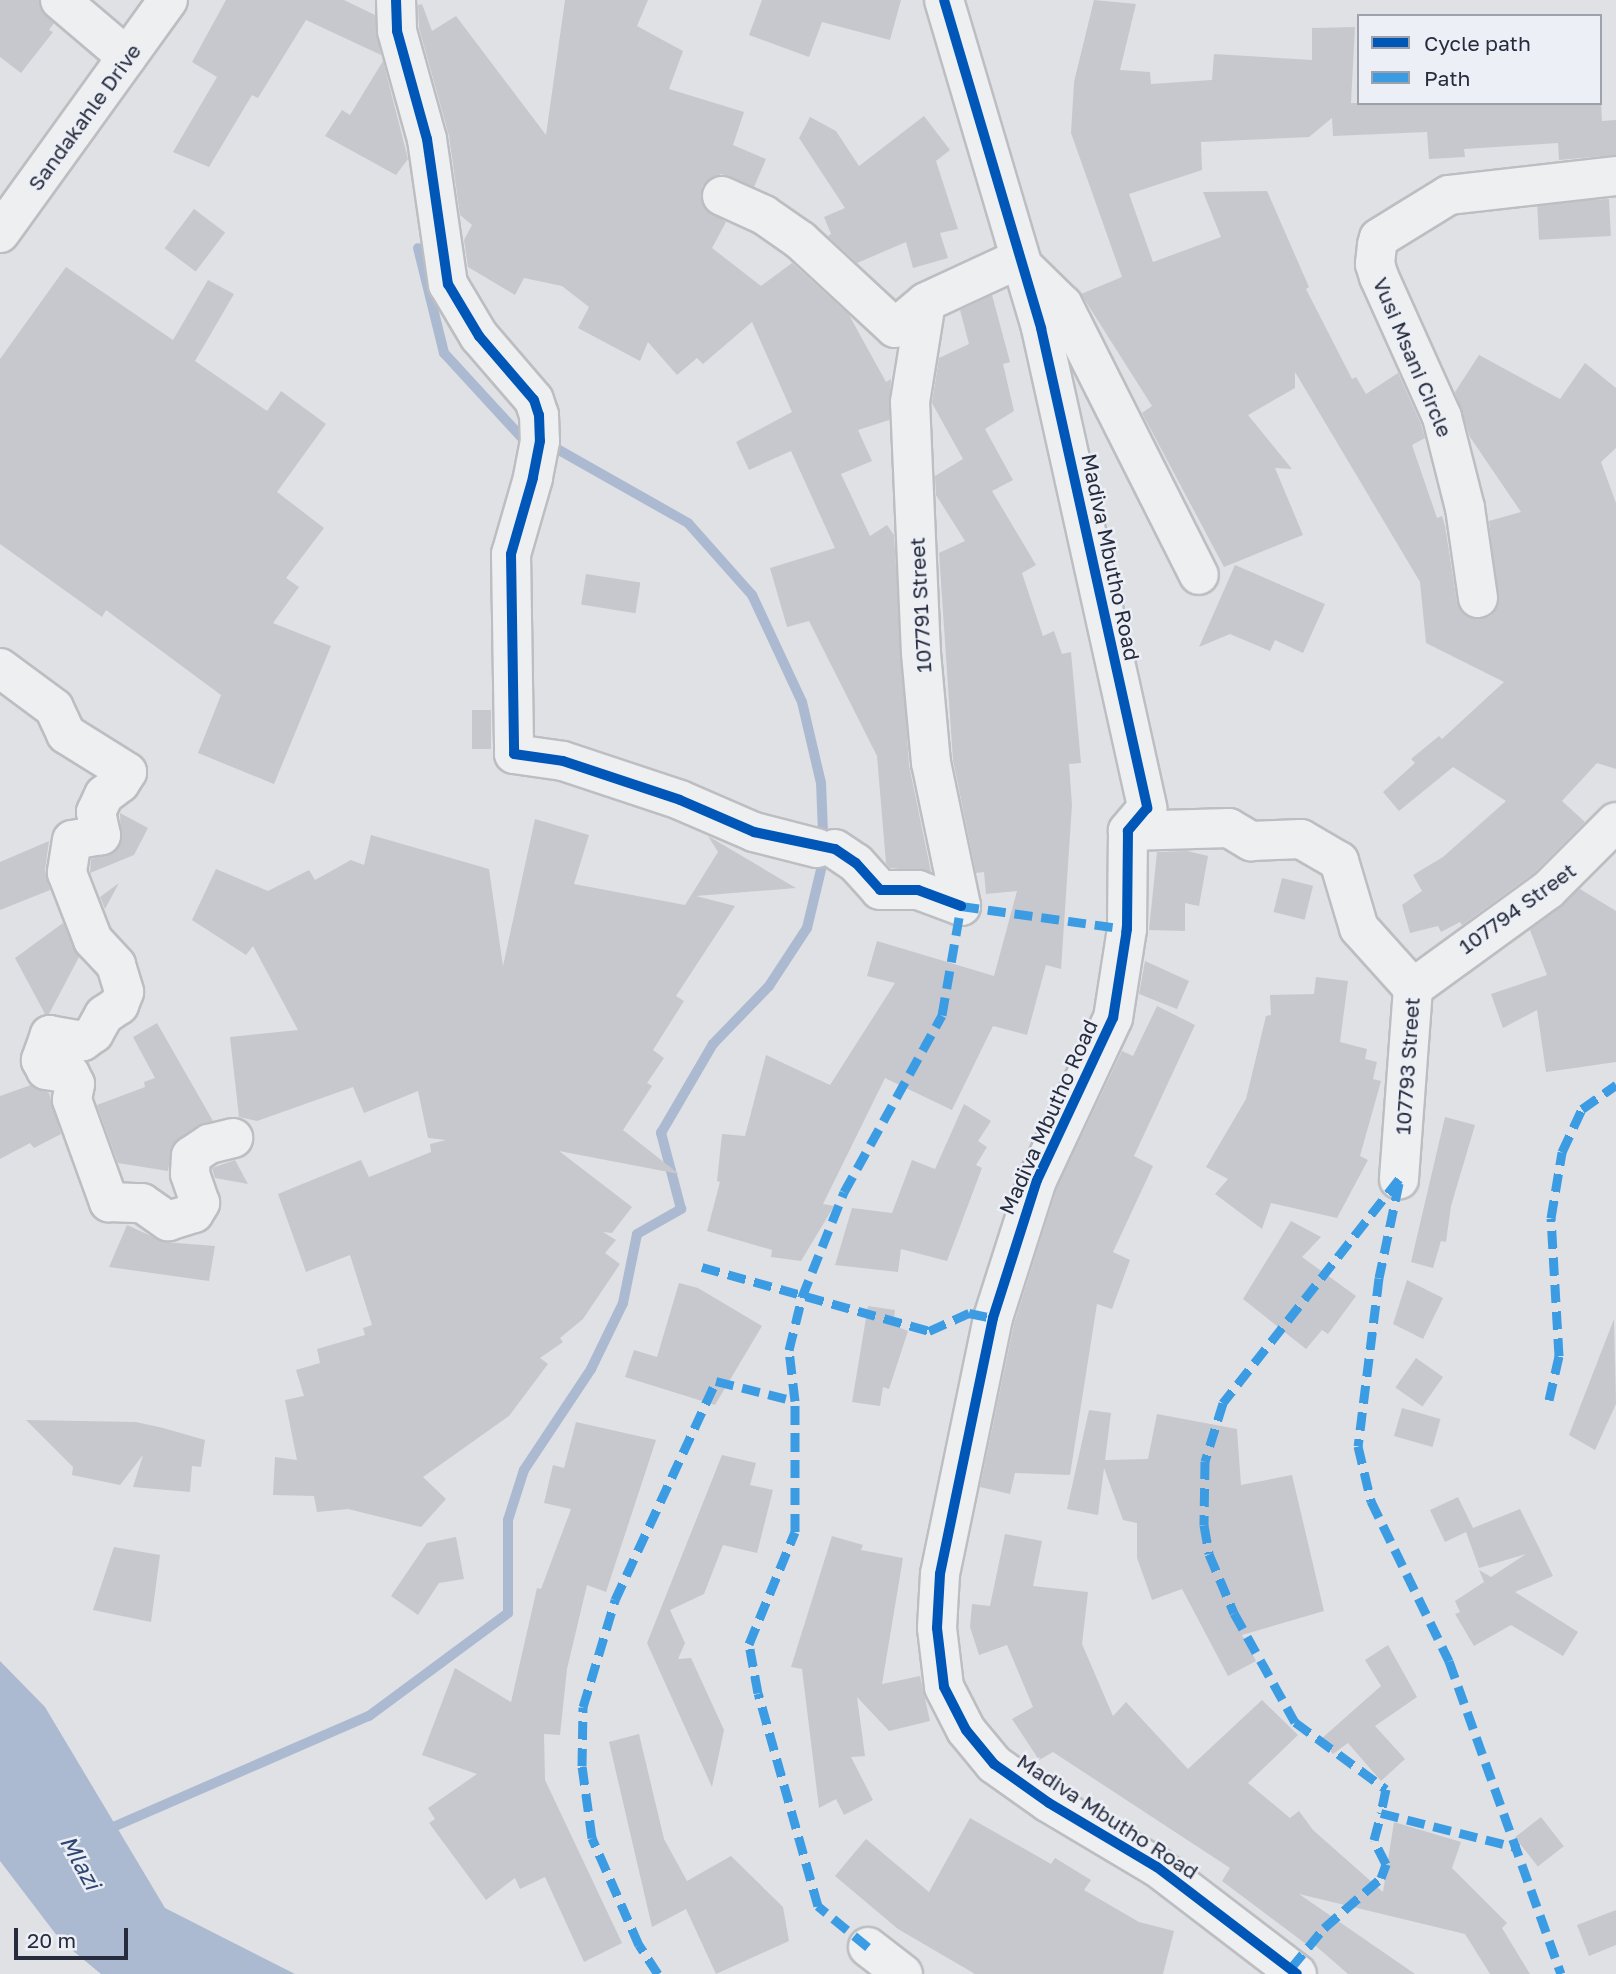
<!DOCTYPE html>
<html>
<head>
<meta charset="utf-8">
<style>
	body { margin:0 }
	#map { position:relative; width:1616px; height:1974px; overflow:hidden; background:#dfe1e5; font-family:"Golos Text",sans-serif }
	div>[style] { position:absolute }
	.water>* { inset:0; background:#acbad1 }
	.stream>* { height:10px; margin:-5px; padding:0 5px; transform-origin:5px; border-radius:5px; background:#acbad1 }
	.building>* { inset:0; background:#c6c8cd; transform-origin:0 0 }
	.roads { filter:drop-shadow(2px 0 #bcbec2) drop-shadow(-2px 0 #bcbec2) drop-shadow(0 2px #bcbec2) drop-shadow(0 -2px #bcbec2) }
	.minor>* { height:38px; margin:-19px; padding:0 19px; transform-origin:19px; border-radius:19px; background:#eeeff1 }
	.quiet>* { height:9px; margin-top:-4.5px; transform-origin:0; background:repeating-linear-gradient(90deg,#3c9ce3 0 18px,transparent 0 27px) }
	.cycleway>* { height:10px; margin:-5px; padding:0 5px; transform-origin:5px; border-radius:5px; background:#0057b8 }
	span { translate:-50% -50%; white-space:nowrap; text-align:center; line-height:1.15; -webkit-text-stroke:5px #eceff5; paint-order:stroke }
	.street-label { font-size:21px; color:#262c3e }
	.water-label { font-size:23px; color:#2f4672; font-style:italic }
	.legend { position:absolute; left:1357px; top:14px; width:245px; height:91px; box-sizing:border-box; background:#eceff5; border:2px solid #9da1ac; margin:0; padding:9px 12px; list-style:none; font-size:21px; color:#262c3e }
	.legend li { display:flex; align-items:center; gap:14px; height:35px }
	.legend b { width:35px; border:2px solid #9da1ac }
	.scale { position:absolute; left:14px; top:1928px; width:114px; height:32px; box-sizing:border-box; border:4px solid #262c3e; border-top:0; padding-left:9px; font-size:21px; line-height:24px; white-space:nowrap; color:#262c3e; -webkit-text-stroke:5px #eceff5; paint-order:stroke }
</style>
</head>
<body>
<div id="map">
	<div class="water">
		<div style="clip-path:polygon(0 1661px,45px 1707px,165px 1908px,295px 1974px,101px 1974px,61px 1941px,0 1861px)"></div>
	</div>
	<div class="stream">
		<div style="left:104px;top:1831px;width:289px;rotate:-23.5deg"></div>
		<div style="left:369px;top:1716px;width:173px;rotate:-36.5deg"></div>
		<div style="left:508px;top:1613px;width:93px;rotate:-90deg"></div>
		<div style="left:508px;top:1520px;width:52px;rotate:-72.3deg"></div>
		<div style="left:524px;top:1470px;width:121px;rotate:-56.4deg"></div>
		<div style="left:591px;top:1369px;width:73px;rotate:-64.1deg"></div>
		<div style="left:623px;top:1303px;width:70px;rotate:-78.5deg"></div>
		<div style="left:637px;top:1234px;width:51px;rotate:-29.6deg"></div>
		<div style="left:681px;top:1209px;width:79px;rotate:-104.7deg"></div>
		<div style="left:661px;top:1133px;width:103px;rotate:-59.7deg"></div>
		<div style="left:713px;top:1044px;width:81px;rotate:-46deg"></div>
		<div style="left:769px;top:986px;width:69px;rotate:-56.8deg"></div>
		<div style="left:807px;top:928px;width:73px;rotate:-76.5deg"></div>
		<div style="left:824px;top:857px;width:74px;rotate:-92.3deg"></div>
		<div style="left:821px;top:783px;width:83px;rotate:-103.2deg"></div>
		<div style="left:802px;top:702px;width:118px;rotate:-115deg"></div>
		<div style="left:752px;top:595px;width:96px;rotate:-131.6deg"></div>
		<div style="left:688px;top:523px;width:148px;rotate:-150.5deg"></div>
		<div style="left:559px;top:450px;width:36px;rotate:-164deg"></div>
		<div style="left:524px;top:440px;width:118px;rotate:-132.6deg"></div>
		<div style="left:444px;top:353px;width:108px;rotate:-103.9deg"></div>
	</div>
	<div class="building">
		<div style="clip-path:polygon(0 0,39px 0,54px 23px,49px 30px,53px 32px,21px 73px,0 57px)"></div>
		<div style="clip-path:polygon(226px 0,344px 0,375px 15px,381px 55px,306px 20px,258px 98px,252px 95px,209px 167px,173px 152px,217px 77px,192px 62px)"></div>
		<div style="clip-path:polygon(565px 0,648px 0,637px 26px,683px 51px,669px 89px,744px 112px,733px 145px,766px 159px,754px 187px,721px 174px,702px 186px,704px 208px,726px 222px,712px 248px,761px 286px,792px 263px,849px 315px,886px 382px,891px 379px,889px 420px,858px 430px,872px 461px,841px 474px,870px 536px,887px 525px,894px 535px,909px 765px,931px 872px,890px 868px,886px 863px,877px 756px,809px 621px,787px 627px,770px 568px,835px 548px,791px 451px,749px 470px,736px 442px,792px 412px,752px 322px,703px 364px,697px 358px,677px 375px,648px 342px,640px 361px,578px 328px,589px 307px,562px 286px,524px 278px,515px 295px,468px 267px,464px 240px,472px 225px,460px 215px,449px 136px,419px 28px,418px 5px,422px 4px,432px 31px,456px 16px,546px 135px)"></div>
		<div style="clip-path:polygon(762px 0,901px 0,890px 40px,822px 22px,809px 57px,749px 35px)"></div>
		<div style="clip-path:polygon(1094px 0,1136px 4px,1120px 70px,1150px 72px,1151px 84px,1212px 80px,1214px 54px,1312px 60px,1312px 28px,1355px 27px,1351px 103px,1601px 103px,1602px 121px,1616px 120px,1616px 155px,1559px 160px,1558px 143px,1464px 149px,1465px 157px,1429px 159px,1427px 132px,1333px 136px,1332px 118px,1309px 137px,1201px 142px,1202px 170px,1129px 194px,1153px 262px,1221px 237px,1203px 192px,1267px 191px,1309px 287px,1306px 289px,1352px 379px,1356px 377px,1366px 394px,1398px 373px,1421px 424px,1425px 438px,1412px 445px,1437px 518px,1442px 516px,1445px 526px,1457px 602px,1471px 618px,1491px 616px,1498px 605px,1489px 521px,1521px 512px,1470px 437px,1455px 392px,1479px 355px,1560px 399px,1585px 363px,1616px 388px,1616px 448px,1601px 462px,1616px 503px,1616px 769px,1597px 763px,1562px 801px,1585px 822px,1534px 873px,1462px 925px,1460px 922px,1441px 932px,1438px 926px,1410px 933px,1402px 905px,1422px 891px,1413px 875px,1443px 857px,1506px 801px,1453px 767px,1399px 811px,1383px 792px,1415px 763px,1411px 759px,1439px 736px,1442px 739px,1504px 682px,1426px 643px,1420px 582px,1295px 372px,1295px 388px,1248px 415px,1292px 469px,1275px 468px,1303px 535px,1224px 567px,1142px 413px,1152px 406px,1081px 294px,1122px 277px,1071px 133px,1074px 82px)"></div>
		<div style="clip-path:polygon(383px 61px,408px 159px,396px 175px,325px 136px,342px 110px,350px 115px)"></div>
		<div style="clip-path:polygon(924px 116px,950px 150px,936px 161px,958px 229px,940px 233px,948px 258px,913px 268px,906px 242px,857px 263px,828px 236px,831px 234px,824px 217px,845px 208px,799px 138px,810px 117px,836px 131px,859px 166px)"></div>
		<div style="left:1609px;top:199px;width:37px;height:72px;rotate:87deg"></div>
		<div style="left:194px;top:209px;width:39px;height:49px;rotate:37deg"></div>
		<div style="clip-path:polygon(66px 267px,173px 340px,208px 280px,234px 294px,195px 361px,267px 411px,281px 391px,326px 424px,277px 492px,324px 528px,286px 578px,299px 587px,273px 623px,331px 646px,274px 784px,198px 753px,221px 695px,106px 610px,102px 617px,0 544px,0 359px)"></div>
		<div style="clip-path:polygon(992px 295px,1010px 362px,1003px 364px,1014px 411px,985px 429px,1013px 480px,992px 491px,1036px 565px,1022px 573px,1043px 636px,1054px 631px,1062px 654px,1071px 652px,1081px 763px,1069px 764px,1072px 805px,1061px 969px,1046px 965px,1027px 1035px,993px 1026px,952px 1110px,885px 1078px,823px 1204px,834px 1206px,801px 1261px,771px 1257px,772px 1250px,707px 1231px,720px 1182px,717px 1181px,722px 1134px,745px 1136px,766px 1055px,830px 1085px,895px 983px,867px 976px,877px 941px,994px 976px,1017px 891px,986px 894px,984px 872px,976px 873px,953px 760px,939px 553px,965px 541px,936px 495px,935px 476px,963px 459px,932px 403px,939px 358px,969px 344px,960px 310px)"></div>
		<div style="clip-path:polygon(1235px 565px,1325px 604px,1303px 653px,1275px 640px,1270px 651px,1230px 634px,1199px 647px)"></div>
		<div style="left:586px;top:574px;width:55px;height:31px;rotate:9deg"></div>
		<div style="left:472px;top:710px;width:19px;height:39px"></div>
		<div style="clip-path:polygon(120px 813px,148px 828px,134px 855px,90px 873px,91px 859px,115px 852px,121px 843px)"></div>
		<div style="clip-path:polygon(535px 819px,589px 835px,574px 884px,685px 905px,718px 852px,708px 836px,796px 888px,696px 896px,735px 906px,676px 996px,684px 1001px,653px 1050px,664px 1058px,647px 1083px,652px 1086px,623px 1130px,679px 1174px,559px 1151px,632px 1207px,612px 1233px,603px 1232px,616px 1240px,605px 1253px,620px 1264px,583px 1319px,560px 1338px,563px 1342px,540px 1358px,548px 1364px,509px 1416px,423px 1477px,446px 1499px,421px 1527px,348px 1509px,317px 1512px,314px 1496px,273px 1495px,275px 1457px,297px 1460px,285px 1400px,304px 1396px,296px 1370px,320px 1363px,317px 1349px,365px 1335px,363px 1328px,372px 1325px,350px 1255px,306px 1272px,278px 1194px,361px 1160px,369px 1177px,431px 1152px,430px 1144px,446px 1140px,428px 1138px,418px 1091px,364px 1113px,353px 1087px,257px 1121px,239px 1117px,230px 1037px,298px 1030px,253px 946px,246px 955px,192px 920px,216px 869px,268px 891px,309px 870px,315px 880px,351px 860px,364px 865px,371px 835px,489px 869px,503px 966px)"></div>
		<div style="clip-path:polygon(49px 841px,45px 870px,50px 890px,0 910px,0 862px)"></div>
		<div style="clip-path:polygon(1187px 851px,1208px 856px,1199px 906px,1185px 903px,1185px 931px,1149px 930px,1157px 852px)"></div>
		<div style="left:1282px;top:878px;width:32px;height:35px;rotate:14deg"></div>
		<div style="clip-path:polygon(119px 883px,105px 909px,100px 897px)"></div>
		<div style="clip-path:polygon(1580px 889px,1616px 911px,1616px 1062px,1546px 1072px,1537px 1010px,1503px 1028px,1491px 994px,1547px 975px,1530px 930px)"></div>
		<div style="clip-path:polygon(63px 923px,79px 957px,49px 1014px,45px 1014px,15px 958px)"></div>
		<div style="clip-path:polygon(1145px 961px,1189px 981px,1177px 1009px,1139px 994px)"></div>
		<div style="clip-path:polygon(1316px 977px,1348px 981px,1340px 1042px,1367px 1049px,1365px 1059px,1377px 1062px,1373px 1079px,1381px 1081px,1360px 1156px,1368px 1160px,1337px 1218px,1271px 1203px,1262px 1229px,1215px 1194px,1228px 1179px,1206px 1167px,1246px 1099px,1266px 1016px,1271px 1015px,1270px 995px,1314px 994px)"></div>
		<div style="clip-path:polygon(1157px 1006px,1195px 1025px,1134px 1156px,1153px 1166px,1113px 1252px,1130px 1260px,1112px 1309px,1097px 1304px,1070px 1475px,1015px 1473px,1010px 1494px,980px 1487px,1014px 1324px,1057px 1188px,1122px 1051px,1133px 1056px)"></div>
		<div style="clip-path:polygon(157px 1023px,213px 1121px,197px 1126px,172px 1145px,168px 1171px,118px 1163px,97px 1105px,145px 1087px,144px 1082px,155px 1078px,133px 1037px)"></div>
		<div style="clip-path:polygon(31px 1085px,49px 1093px,61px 1134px,34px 1148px,30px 1143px,0 1159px,0 1096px)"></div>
		<div style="clip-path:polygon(964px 1104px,991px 1121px,978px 1141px,987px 1147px,976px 1165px,982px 1168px,947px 1261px,901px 1249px,898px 1272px,835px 1265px,852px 1208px,892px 1213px,912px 1160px,935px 1169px)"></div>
		<div style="clip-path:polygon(1445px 1117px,1475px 1125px,1451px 1206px,1446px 1242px,1441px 1241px,1433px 1268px,1411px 1262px)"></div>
		<div style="clip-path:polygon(235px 1160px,248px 1184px,215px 1178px,212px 1168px)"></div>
		<div style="clip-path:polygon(1291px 1221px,1321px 1237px,1302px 1257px,1356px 1296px,1328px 1334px,1322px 1330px,1306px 1349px,1243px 1299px)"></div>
		<div style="clip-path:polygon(127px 1225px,164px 1242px,215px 1246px,209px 1281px,109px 1267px)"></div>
		<div style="clip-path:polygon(1407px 1280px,1443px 1298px,1423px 1339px,1393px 1324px)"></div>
		<div style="clip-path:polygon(679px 1283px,698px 1288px,762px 1326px,715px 1405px,625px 1377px,634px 1350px,657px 1357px)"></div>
		<div style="clip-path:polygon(868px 1306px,895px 1310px,893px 1325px,908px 1331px,889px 1389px,883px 1387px,880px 1406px,852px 1402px)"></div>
		<div style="clip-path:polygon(1614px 1319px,1616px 1404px,1595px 1450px,1569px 1435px)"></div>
		<div style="left:1416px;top:1358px;width:33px;height:36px;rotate:35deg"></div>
		<div style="left:1402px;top:1408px;width:40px;height:29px;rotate:16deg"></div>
		<div style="clip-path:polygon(1089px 1410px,1111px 1413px,1105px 1460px,1148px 1459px,1157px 1414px,1237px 1429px,1241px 1485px,1292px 1475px,1324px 1611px,1242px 1635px,1256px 1661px,1228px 1676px,1182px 1589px,1152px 1600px,1137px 1558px,1137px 1523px,1123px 1520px,1104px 1468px,1098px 1515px,1067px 1509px)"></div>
		<div style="clip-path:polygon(26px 1420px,136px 1422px,163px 1428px,205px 1440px,201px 1467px,192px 1466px,190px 1492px,133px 1487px,143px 1455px,120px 1485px,72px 1475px,73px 1467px)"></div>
		<div style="clip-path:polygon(576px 1422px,656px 1440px,606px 1592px,587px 1585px,567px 1669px,560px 1735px,544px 1734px,545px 1780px,622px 1943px,584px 1962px,545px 1877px,520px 1889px,515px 1878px,486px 1900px,429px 1823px,435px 1819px,428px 1808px,477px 1774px,422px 1755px,455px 1668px,511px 1702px,537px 1588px,541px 1589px,571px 1509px,544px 1503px,553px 1465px,564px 1468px)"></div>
		<div style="clip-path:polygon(722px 1455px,756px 1463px,750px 1485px,773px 1490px,757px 1553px,723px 1545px,704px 1594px,670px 1610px,685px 1643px,678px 1659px,691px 1658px,724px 1730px,712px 1787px,647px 1643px)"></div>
		<div style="clip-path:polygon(1458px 1497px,1473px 1528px,1520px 1509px,1553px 1576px,1515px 1592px,1578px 1632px,1563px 1656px,1511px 1625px,1474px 1646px,1455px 1614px,1460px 1612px,1455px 1601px,1484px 1582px,1479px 1570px,1491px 1577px,1526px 1554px,1479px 1568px,1466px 1532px,1445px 1542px,1430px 1510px)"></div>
		<div style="clip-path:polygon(1005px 1534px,1042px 1541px,1033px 1586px,1088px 1592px,1082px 1644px,1113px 1716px,1126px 1702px,1188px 1769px,1262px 1700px,1298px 1735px,1248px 1783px,1290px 1818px,1299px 1811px,1313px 1830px,1383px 1892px,1394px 1822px,1461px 1842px,1452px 1868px,1507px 1923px,1502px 1928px,1530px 1974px,1490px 1974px,1465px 1934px,1299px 1894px,1415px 1974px,1348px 1974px,1309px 1940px,1306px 1944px,1222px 1881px,1230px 1868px,1053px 1752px,1039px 1760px,1012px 1719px,1033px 1707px,1007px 1645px,979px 1655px,970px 1627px,972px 1604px,990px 1606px)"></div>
		<div style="clip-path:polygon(832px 1536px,863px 1545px,861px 1550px,903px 1558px,882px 1684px,920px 1676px,930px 1721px,889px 1731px,857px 1697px,865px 1756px,851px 1757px,873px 1800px,844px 1815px,836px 1799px,819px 1808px,802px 1669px,791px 1667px)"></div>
		<div style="clip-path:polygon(456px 1537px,464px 1579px,439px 1583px,418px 1615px,391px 1596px,427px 1543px)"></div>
		<div style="clip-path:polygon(114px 1547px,160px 1555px,151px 1622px,93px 1610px)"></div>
		<div style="clip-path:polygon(1388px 1645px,1417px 1697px,1375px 1726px,1405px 1759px,1381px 1781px,1348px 1743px,1333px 1754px,1321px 1739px,1381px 1686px,1365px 1660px)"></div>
		<div style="clip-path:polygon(639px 1734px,664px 1839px,687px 1881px,731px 1856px,783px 1907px,789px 1941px,716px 1974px,686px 1909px,652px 1927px,609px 1742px)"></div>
		<div style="left:1541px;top:1817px;width:37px;height:33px;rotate:52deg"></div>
		<div style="clip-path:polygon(970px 1818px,1051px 1864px,1055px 1858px,1091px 1880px,1084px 1890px,1139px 1922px,1174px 1931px,1163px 1974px,975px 1974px,898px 1929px,835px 1876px,866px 1839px,929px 1892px)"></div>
		<div style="clip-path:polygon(1616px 1910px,1616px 1945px,1589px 1956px,1577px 1925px)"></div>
	</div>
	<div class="roads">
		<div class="minor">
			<div style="left:60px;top:0;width:88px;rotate:40.4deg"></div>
			<div style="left:396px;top:0;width:31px;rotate:88deg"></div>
			<div style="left:397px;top:31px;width:112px;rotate:74.5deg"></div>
			<div style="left:427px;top:139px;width:147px;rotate:81.8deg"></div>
			<div style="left:448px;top:284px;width:61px;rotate:59.2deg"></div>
			<div style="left:479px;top:336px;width:84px;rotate:49.3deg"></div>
			<div style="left:534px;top:400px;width:16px;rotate:72deg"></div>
			<div style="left:539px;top:415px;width:26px;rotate:88deg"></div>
			<div style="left:540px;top:441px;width:38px;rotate:101deg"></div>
			<div style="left:533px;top:478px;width:79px;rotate:106.1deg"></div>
			<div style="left:511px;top:554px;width:200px;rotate:89.1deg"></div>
			<div style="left:514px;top:754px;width:49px;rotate:8.1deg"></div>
			<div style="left:563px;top:761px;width:123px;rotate:18.4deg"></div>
			<div style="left:680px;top:800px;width:81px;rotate:23.4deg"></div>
			<div style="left:754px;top:832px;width:65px;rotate:14.3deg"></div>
			<div style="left:944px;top:0;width:342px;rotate:73.5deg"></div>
			<div style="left:1041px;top:328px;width:492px;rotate:77.5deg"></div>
			<div style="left:1147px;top:808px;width:30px;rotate:130deg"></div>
			<div style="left:1128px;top:831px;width:98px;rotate:90.6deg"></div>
			<div style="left:1127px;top:929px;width:90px;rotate:98.9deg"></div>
			<div style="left:1113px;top:1018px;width:179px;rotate:115.1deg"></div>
			<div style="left:1037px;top:1180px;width:145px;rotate:107.7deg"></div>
			<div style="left:993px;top:1318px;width:261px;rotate:101.7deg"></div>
			<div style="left:940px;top:1574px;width:54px;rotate:93.2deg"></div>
			<div style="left:937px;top:1628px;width:59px;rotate:83.2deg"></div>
			<div style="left:944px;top:1687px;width:48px;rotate:62.9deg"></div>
			<div style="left:966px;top:1730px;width:44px;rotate:50.5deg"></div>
			<div style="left:994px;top:1764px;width:67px;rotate:35.3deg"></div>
			<div style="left:1049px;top:1803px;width:126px;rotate:30.7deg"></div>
			<div style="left:1157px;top:1867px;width:176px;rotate:37.4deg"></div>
			<div style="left:722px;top:196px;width:46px;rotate:24.3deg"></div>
			<div style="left:764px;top:215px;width:44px;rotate:34.8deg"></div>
			<div style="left:800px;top:240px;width:129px;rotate:42.8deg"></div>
			<div style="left:895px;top:328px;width:40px;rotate:-40deg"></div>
			<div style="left:0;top:233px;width:287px;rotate:-54.2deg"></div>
			<div style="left:1478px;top:598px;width:91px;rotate:-98.2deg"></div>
			<div style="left:1465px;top:508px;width:94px;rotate:-104.2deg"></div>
			<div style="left:1442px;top:417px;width:154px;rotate:-114.2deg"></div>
			<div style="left:1379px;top:277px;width:14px;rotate:-107deg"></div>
			<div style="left:1375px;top:264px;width:19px;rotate:-84deg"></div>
			<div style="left:1377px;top:245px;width:7px;rotate:-74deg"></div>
			<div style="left:1379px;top:238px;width:82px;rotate:-31.6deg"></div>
			<div style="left:1449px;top:195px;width:168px;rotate:-6.5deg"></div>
			<div style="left:0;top:668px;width:67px;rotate:36.5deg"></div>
			<div style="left:54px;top:708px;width:29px;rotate:65deg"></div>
			<div style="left:66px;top:734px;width:72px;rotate:31.9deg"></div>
			<div style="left:127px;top:772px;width:13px;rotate:122deg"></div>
			<div style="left:120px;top:783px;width:20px;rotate:143deg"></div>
			<div style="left:104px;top:795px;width:19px;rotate:115deg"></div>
			<div style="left:96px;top:812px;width:24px;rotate:78deg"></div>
			<div style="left:101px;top:835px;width:29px;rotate:170deg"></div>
			<div style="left:72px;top:840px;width:33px;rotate:99deg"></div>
			<div style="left:67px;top:873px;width:72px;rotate:68.8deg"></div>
			<div style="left:93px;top:940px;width:34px;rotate:47deg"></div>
			<div style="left:116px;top:965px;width:28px;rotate:73deg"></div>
			<div style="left:124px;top:992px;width:14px;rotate:111deg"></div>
			<div style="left:119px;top:1005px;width:18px;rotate:146deg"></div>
			<div style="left:104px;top:1015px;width:21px;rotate:119deg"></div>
			<div style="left:94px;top:1033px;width:14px;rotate:144deg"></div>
			<div style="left:83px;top:1041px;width:34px;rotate:-170deg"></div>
			<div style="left:50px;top:1035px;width:27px;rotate:110deg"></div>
			<div style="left:41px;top:1060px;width:11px;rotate:63deg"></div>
			<div style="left:46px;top:1070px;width:24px;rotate:9deg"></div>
			<div style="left:70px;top:1074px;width:11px;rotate:63deg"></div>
			<div style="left:75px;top:1084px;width:16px;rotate:101deg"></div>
			<div style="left:72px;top:1100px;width:109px;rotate:70.1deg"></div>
			<div style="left:109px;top:1202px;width:33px;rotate:2deg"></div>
			<div style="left:142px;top:1203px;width:32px;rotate:35deg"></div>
			<div style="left:168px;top:1221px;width:27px;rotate:-17deg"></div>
			<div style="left:194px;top:1213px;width:12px;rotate:-59deg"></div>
			<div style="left:200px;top:1203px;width:31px;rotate:-109deg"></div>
			<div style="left:190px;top:1174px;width:18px;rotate:-87deg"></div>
			<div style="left:191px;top:1156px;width:22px;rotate:-34deg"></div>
			<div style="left:209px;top:1144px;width:25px;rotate:-14deg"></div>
			<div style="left:1128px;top:831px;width:101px;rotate:-1.7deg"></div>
			<div style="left:1229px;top:828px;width:26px;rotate:31deg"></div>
			<div style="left:1251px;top:841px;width:50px;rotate:-2.3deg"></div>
			<div style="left:1301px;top:839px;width:44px;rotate:30.1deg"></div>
			<div style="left:1339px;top:861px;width:70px;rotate:73.4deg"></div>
			<div style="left:1359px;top:928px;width:81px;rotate:48deg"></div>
			<div style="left:1413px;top:988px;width:192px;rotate:94.2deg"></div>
			<div style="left:835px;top:849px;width:25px;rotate:34deg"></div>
			<div style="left:856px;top:863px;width:36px;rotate:48deg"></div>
			<div style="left:880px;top:890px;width:38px"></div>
			<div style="left:918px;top:890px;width:46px;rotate:20.4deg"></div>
			<div style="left:961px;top:906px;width:146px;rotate:-101.8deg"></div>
			<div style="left:931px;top:763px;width:110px;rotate:-95.2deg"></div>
			<div style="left:921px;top:653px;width:251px;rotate:-92.5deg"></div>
			<div style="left:910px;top:402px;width:101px;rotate:-80.9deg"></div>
			<div style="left:926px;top:302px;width:100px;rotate:-24.8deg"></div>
			<div style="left:1017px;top:260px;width:64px;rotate:44.4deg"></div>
			<div style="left:1063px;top:305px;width:302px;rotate:63.3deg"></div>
			<div style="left:1413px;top:988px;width:167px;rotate:-36deg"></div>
			<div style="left:1548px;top:890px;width:96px;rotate:-45deg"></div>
			<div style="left:868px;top:1947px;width:44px;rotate:37.6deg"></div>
		</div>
	</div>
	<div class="quiet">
		<div style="left:1399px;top:1179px;width:285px;rotate:128.2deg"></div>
		<div style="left:1223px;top:1403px;width:61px;rotate:107.2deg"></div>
		<div style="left:1205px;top:1461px;width:64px;rotate:90.9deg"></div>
		<div style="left:1204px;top:1525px;width:29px;rotate:80deg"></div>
		<div style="left:1209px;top:1554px;width:64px;rotate:67deg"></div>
		<div style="left:1234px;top:1613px;width:125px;rotate:60.8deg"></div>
		<div style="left:1295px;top:1722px;width:113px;rotate:36.4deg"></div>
		<div style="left:1386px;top:1789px;width:25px;rotate:102deg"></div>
		<div style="left:1381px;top:1813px;width:142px;rotate:14.2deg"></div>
		<div style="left:1399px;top:1183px;width:97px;rotate:101.9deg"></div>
		<div style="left:1379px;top:1278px;width:169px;rotate:97.1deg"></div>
		<div style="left:1358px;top:1446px;width:57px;rotate:76.7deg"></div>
		<div style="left:1371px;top:1501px;width:178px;rotate:64deg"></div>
		<div style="left:1449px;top:1661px;width:332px;rotate:70.3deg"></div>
		<div style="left:702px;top:1267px;width:236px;rotate:15.7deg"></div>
		<div style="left:929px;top:1331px;width:44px;rotate:-24.2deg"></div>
		<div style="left:969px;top:1313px;width:25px;rotate:12deg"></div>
		<div style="left:1549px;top:1400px;width:45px;rotate:-77.2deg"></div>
		<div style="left:1559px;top:1356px;width:138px;rotate:-93.3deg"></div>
		<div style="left:1551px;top:1218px;width:67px;rotate:-80.5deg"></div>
		<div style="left:1562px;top:1152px;width:47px;rotate:-65.1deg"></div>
		<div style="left:1582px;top:1109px;width:42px;rotate:-35.2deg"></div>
		<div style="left:868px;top:1947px;width:65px;rotate:-140.6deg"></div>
		<div style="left:818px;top:1906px;width:221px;rotate:-105.7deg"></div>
		<div style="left:758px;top:1693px;width:50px;rotate:-100.4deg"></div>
		<div style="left:749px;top:1644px;width:121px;rotate:-67.7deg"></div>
		<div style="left:795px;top:1532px;width:131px;rotate:-90deg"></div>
		<div style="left:795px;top:1401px;width:51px;rotate:-96.7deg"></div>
		<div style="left:789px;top:1350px;width:55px;rotate:-76.2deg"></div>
		<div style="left:802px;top:1297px;width:113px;rotate:-68.2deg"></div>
		<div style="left:844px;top:1192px;width:202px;rotate:-61deg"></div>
		<div style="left:942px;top:1015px;width:111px;rotate:-80.1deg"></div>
		<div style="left:961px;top:906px;width:168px;rotate:7.9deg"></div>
		<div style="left:1291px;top:1968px;width:52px;rotate:-50.5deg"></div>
		<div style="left:1324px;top:1928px;width:76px;rotate:-41.3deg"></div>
		<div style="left:1381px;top:1878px;width:15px;rotate:-70deg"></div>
		<div style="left:1386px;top:1864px;width:27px;rotate:-117deg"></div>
		<div style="left:1374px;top:1840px;width:28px;rotate:-75deg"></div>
		<div style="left:658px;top:1974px;width:35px;rotate:-123deg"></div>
		<div style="left:639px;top:1945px;width:117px;rotate:-113.7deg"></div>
		<div style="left:592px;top:1838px;width:73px;rotate:-97.9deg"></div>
		<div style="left:582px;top:1766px;width:59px;rotate:-89deg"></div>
		<div style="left:583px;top:1707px;width:112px;rotate:-73.3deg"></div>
		<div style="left:615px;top:1600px;width:241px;rotate:-65.2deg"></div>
		<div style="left:716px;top:1381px;width:81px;rotate:14.2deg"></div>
	</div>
	<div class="cycleway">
		<div style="left:396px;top:0;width:31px;rotate:88deg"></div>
		<div style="left:397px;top:31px;width:112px;rotate:74.5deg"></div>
		<div style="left:427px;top:139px;width:147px;rotate:81.8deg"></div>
		<div style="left:448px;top:284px;width:61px;rotate:59.2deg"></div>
		<div style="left:479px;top:336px;width:84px;rotate:49.3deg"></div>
		<div style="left:534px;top:400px;width:16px;rotate:72deg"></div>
		<div style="left:539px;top:415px;width:26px;rotate:88deg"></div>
		<div style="left:540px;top:441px;width:38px;rotate:101deg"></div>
		<div style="left:533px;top:478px;width:79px;rotate:106.1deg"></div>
		<div style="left:511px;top:554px;width:200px;rotate:89.1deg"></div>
		<div style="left:514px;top:754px;width:49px;rotate:8.1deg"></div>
		<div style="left:563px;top:761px;width:123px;rotate:18.4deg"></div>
		<div style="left:680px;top:800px;width:81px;rotate:23.4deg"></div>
		<div style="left:754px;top:832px;width:83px;rotate:11.9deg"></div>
		<div style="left:835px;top:849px;width:25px;rotate:34deg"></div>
		<div style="left:856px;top:863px;width:36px;rotate:48deg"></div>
		<div style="left:880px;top:890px;width:38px"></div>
		<div style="left:918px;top:890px;width:46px;rotate:20.4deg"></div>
		<div style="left:944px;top:0;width:342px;rotate:73.5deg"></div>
		<div style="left:1041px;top:328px;width:492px;rotate:77.5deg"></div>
		<div style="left:1147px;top:808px;width:30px;rotate:130deg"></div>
		<div style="left:1128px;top:831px;width:98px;rotate:90.6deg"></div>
		<div style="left:1127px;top:929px;width:90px;rotate:98.9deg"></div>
		<div style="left:1113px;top:1018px;width:179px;rotate:115.1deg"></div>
		<div style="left:1037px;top:1180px;width:145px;rotate:107.7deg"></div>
		<div style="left:993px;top:1318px;width:261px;rotate:101.7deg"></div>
		<div style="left:940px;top:1574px;width:54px;rotate:93.2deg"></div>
		<div style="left:937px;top:1628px;width:59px;rotate:83.2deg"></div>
		<div style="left:944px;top:1687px;width:48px;rotate:62.9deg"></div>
		<div style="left:966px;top:1730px;width:44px;rotate:50.5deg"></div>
		<div style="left:994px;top:1764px;width:67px;rotate:35.3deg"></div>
		<div style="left:1049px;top:1803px;width:126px;rotate:30.7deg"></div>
		<div style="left:1157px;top:1867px;width:176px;rotate:37.4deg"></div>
	</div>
	<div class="street-label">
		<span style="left:84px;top:117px;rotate:-54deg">Sandakahle Drive</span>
		<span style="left:1413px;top:357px;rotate:67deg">Vusi Msani Circle</span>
		<span style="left:1111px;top:557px;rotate:78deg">Madiva Mbutho Road</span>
		<span style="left:920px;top:605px;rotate:-93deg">107791 Street</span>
		<span style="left:1517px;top:908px;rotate:-36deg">107794 Street</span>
		<span style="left:1407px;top:1066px;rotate:-86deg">107793 Street</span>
		<span style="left:1048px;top:1117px;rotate:-66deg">Madiva Mbutho Road</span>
		<span style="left:1108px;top:1816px;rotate:33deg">Madiva Mbutho Road</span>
	</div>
	<div class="water-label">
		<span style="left:81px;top:1862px;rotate:61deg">Mlazi</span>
	</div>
	<ul class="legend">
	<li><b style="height:9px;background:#0057b8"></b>Cycle path</li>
	<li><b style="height:9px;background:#3c9ce3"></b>Path</li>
	</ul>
	<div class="scale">20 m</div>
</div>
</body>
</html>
